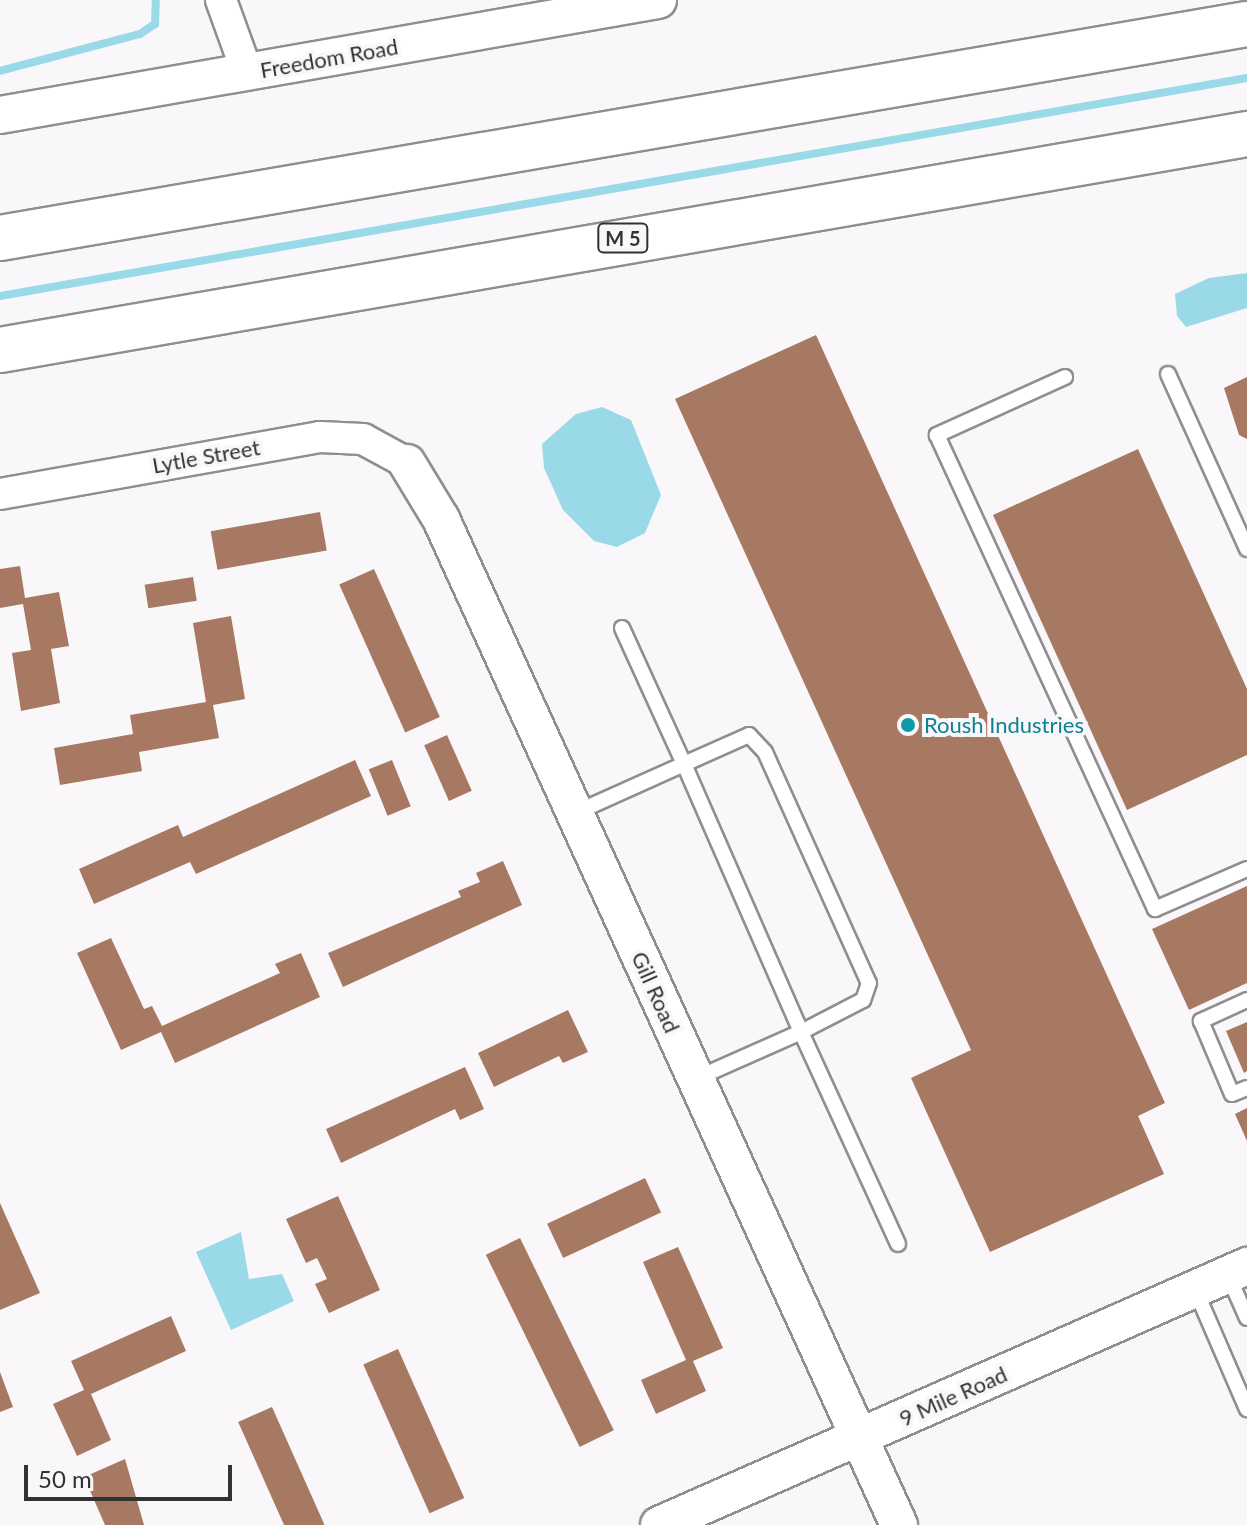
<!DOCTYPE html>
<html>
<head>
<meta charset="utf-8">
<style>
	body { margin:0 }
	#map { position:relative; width:1247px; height:1525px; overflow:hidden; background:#f9f7fa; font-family:Lato,sans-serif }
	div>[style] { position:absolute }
	.water>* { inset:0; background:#99d9e8 }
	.stream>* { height:8px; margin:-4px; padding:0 4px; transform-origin:4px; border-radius:4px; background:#99d9e8 }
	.building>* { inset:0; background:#a87962; transform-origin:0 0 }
	.roads { filter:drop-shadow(2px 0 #8f8e90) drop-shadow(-2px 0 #8f8e90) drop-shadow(0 2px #8f8e90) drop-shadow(0 -2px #8f8e90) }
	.service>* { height:14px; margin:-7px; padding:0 7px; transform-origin:7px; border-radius:7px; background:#fff }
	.minor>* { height:30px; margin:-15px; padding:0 15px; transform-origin:15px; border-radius:15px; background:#fff }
	.tertiary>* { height:36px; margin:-18px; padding:0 18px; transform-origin:18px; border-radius:18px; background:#fff }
	.motorway>* { height:44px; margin:-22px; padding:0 22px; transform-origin:22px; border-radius:22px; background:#fff }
	.dots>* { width:22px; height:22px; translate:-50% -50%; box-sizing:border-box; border:4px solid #f9f7fa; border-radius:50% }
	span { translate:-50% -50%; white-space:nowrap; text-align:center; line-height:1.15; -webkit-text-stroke:8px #f9f7fa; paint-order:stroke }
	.shield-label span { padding:2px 6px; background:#f9f7fa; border:2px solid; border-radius:6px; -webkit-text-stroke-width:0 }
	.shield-label { font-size:20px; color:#333233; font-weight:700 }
	.street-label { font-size:22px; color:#333233 }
	.culture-label { font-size:22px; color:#0d838f }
	.left { translate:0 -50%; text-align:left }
	.scale { position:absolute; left:24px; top:1465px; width:208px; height:36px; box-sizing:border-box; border:4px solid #333233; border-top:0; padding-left:10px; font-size:24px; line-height:28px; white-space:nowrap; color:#333233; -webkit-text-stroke:6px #f9f7fa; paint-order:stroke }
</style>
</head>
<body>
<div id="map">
	<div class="water">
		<div style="clip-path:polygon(1247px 273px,1247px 308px,1186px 327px,1177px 316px,1175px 294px,1209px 278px)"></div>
		<div style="clip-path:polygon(602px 407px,631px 420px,661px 495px,645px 533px,617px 547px,594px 541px,563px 510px,544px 468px,542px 444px,576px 414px)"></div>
		<div style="clip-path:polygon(241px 1232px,249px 1279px,282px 1274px,294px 1301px,231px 1330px,196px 1252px)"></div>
	</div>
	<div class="stream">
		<div style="left:0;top:71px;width:145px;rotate:-14.8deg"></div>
		<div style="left:140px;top:34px;width:18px;rotate:-34deg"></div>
		<div style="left:155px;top:24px;width:24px;rotate:-88deg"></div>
		<div style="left:0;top:296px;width:1266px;rotate:-9.92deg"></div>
	</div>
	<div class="building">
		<div style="clip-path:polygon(816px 335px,1165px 1103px,1138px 1116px,1164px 1174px,990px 1252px,911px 1078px,971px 1050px,675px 399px)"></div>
		<div style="clip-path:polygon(1247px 377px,1247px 439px,1239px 435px,1224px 388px)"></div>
		<div style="clip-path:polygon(1138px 449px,1247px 689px,1247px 755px,1127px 810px,993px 515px)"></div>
		<div style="left:320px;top:512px;width:39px;height:111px;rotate:80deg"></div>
		<div style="clip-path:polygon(20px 566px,25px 598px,59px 592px,69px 646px,51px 649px,60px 703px,21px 711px,12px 653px,31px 650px,23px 604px,0 608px,0 569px)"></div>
		<div style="left:374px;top:569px;width:162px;height:38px;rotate:66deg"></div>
		<div style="left:193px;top:577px;width:24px;height:49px;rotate:81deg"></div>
		<div style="clip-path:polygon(231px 616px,245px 699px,213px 705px,219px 738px,139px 752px,142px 771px,60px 785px,54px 748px,133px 734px,130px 715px,206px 702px,193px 623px)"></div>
		<div style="left:447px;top:735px;width:61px;height:25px;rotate:66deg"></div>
		<div style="clip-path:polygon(355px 760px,371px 796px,196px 874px,190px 862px,94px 904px,79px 869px,178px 825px,183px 837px)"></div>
		<div style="left:392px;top:760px;width:50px;height:25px;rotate:68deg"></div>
		<div style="clip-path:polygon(503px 861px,522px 905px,343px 987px,328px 953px,461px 897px,458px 891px,480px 882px,476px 873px)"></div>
		<div style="clip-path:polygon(1247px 886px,1247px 983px,1189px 1010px,1152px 929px)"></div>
		<div style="clip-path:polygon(111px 938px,144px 1009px,152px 1006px,162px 1026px,280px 973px,275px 964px,301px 953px,320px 997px,175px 1063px,161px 1032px,121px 1050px,77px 953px)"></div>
		<div style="clip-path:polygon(568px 1010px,588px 1052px,563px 1063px,559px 1056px,494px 1087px,478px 1053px)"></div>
		<div style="clip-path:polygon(1247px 1022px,1247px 1071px,1244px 1073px,1226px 1031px)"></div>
		<div style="clip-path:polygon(465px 1067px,484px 1109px,460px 1120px,455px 1109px,341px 1163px,326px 1129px)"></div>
		<div style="clip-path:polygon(1247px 1108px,1247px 1141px,1235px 1114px)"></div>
		<div style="left:645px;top:1178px;width:38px;height:108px;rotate:65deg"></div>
		<div style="clip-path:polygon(338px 1196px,380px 1290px,329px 1313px,315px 1284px,327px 1279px,317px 1258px,306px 1263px,286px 1219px)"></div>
		<div style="clip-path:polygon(0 1203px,40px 1293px,0 1310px)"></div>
		<div style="left:520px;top:1238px;width:214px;height:38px;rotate:64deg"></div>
		<div style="clip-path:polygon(678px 1247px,723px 1348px,693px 1361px,706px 1391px,656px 1414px,641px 1380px,686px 1360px,643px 1262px)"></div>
		<div style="clip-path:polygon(171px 1316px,186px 1351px,91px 1394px,111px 1440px,77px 1456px,53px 1404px,84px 1390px,71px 1361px)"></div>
		<div style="left:398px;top:1349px;width:163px;height:38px;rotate:66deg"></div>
		<div style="clip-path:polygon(0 1372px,13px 1407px,0 1412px)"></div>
		<div style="left:272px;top:1407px;width:129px;height:37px;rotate:66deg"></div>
		<div style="clip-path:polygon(125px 1459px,144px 1525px,105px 1525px,84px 1477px)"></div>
	</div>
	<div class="roads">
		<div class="service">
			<div style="left:1168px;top:374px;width:192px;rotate:65.7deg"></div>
			<div style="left:1065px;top:377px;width:141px;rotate:155.6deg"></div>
			<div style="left:937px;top:435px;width:522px;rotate:65.3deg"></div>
			<div style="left:1155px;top:909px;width:100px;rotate:-23.5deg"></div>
			<div style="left:622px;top:628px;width:149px;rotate:65.5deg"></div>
			<div style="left:684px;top:764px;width:71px;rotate:-24deg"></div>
			<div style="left:749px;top:735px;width:23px;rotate:47deg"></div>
			<div style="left:765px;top:752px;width:253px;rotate:65.8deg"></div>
			<div style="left:869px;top:983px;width:18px;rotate:109deg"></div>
			<div style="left:863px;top:1000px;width:70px;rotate:152.7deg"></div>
			<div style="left:801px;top:1032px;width:233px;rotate:65.4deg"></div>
			<div style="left:575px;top:813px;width:120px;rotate:-24.2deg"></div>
			<div style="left:684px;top:764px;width:292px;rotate:66.4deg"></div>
			<div style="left:801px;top:1032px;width:116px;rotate:156.1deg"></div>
			<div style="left:1247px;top:1000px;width:51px;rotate:155.5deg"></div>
			<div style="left:1201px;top:1021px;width:79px;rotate:67deg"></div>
			<div style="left:1232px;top:1094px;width:16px;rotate:-22deg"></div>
			<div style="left:1228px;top:1275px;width:47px;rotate:66.2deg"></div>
			<div style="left:1195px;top:1289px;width:131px;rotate:66.6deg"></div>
		</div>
		<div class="minor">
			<div style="left:221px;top:0;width:77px;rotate:70.1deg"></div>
			<div style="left:0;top:494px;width:325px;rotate:-10.1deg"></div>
			<div style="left:320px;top:437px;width:43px;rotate:2.7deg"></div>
			<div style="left:363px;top:439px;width:50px;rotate:28.6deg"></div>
		</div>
		<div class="tertiary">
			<div style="left:0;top:115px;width:668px;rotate:-9.91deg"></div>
			<div style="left:407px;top:463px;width:66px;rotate:58.7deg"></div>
			<div style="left:441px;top:519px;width:1105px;rotate:65.52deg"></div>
			<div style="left:659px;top:1525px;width:643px;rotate:-23.77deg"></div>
		</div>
		<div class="motorway">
			<div style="left:0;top:238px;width:1265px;rotate:-9.74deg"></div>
			<div style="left:0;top:350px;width:1266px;rotate:-9.83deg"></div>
		</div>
	</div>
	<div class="dots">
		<div style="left:908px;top:725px;background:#0f9aa8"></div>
	</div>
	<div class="shield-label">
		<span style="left:623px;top:238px">M 5</span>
	</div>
	<div class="street-label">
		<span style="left:329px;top:58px;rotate:-10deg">Freedom Road</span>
		<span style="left:206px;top:456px;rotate:-10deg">Lytle Street</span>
		<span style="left:656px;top:992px;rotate:66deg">Gill Road</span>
		<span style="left:953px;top:1396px;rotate:-24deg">9 Mile Road</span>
	</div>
	<div class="culture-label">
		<span class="left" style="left:924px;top:725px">Roush Industries</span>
	</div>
	<div class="scale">50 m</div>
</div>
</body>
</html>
